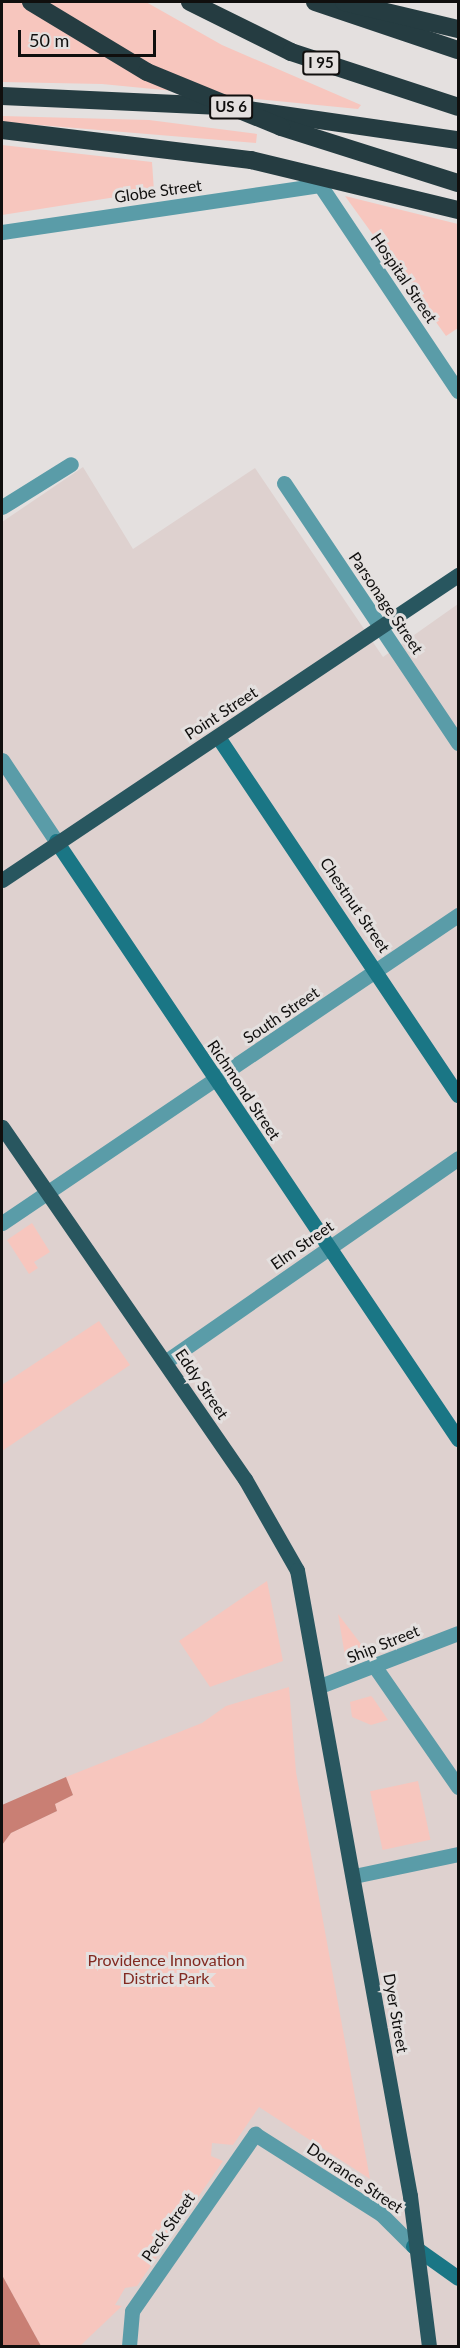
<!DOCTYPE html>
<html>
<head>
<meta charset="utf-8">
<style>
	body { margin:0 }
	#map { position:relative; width:460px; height:2348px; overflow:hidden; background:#e4e0df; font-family:Lato,sans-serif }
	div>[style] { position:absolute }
	.built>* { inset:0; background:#ded1cf }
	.green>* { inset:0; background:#f7c6be; transform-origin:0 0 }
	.water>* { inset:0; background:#c97f74 }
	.street>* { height:15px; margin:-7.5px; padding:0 7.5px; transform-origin:7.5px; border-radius:7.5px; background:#5a9ca8 }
	.secondary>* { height:15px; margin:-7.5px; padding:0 7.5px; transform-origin:7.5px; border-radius:7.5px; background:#1a7685 }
	.primary>* { height:15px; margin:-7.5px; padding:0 7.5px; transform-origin:7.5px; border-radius:7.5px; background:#28565f }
	.highway>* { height:18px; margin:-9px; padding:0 9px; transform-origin:9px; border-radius:9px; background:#253c41 }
	.highway-bridge>* { height:18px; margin:-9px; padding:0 9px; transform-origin:9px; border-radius:9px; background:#253c41 }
	span { translate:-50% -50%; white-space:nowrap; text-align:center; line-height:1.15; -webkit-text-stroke:6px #e4e0df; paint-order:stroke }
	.shield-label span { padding:2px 4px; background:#e4e0df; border:2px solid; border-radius:4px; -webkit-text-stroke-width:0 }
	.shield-label { font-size:15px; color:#100f0e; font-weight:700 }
	.street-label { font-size:16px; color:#100f0e }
	.park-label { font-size:16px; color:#822a21 }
	.frame { position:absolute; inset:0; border:3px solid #100f0e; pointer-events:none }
	.scale { position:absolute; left:18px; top:30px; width:138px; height:27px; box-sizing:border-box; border:3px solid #100f0e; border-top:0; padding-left:8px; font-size:18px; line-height:21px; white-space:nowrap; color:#100f0e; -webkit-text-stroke:4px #e4e0df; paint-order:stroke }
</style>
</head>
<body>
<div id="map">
	<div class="built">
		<div style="clip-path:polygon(83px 467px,133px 549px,255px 468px,383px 657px,458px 604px,458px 2346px,2px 2346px,2px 522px)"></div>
	</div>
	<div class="green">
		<div style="clip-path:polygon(2px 2px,146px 2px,222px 45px,361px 105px,358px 109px,102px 84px,2px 82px)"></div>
		<div style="clip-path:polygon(2px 116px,149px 120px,257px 134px,256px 143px,2px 122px)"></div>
		<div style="clip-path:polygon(2px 145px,152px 162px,154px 191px,2px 215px)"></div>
		<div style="clip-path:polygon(345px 196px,458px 224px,458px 328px,446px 336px)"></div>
		<div style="clip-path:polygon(32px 1223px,50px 1252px,34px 1262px,38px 1268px,29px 1274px,7px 1240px)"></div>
		<div style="clip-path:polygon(99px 1321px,130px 1365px,2px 1451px,2px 1385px)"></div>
		<div style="clip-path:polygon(267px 1581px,283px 1661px,210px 1687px,179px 1641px)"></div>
		<div style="clip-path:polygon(338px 1614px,364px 1648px,349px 1657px,345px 1656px)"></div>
		<div style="clip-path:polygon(289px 1687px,296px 1772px,370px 2179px,259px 2107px,233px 2145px,212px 2143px,211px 2156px,223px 2161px,137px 2286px,125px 2288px,115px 2305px,122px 2306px,81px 2345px,41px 2346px,2px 2275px,2px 1845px,11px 1833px,57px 1811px,55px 1804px,73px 1795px,66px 1777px,202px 1723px,226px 1706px)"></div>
		<div style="clip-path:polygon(371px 1696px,373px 1698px,388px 1720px,371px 1725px,352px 1717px,350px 1702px)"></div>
		<div style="left:418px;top:1781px;width:60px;height:49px;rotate:78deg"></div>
	</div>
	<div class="water">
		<div style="clip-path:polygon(66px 1777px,73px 1795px,55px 1804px,57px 1811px,11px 1833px,2px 1845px,2px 1805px)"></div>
		<div style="clip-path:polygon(2px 2275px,41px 2346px,2px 2346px)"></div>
	</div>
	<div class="street">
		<div style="left:2px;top:232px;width:321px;rotate:-8.4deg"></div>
		<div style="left:320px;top:185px;width:248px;rotate:56.2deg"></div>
		<div style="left:284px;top:483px;width:313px;rotate:56.2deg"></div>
		<div style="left:2px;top:507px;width:81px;rotate:-31.9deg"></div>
		<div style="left:2px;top:760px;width:97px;rotate:56.3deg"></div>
		<div style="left:2px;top:1223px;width:550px;rotate:-34.04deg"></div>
		<div style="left:165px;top:1362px;width:357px;rotate:-34.8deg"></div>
		<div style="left:375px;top:1667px;width:146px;rotate:55.3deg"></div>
		<div style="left:320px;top:1686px;width:148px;rotate:-21deg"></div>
		<div style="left:354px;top:1876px;width:106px;rotate:-11.9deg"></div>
		<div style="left:129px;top:2346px;width:35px;rotate:-85deg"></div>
		<div style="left:132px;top:2311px;width:216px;rotate:-55.2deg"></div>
		<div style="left:255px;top:2134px;width:149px;rotate:32.4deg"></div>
		<div style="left:381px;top:2214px;width:45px;rotate:45deg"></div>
	</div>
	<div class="secondary">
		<div style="left:218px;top:737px;width:431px;rotate:56.2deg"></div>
		<div style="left:56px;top:841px;width:721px;rotate:56.09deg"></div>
		<div style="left:413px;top:2246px;width:55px;rotate:35.4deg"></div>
	</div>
	<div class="primary">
		<div style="left:2px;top:880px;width:549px;rotate:-33.78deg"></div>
		<div style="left:2px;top:1127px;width:428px;rotate:55.4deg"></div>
		<div style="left:245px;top:1479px;width:105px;rotate:60.3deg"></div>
		<div style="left:297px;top:1570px;width:636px;rotate:79.77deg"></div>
		<div style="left:410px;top:2196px;width:151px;rotate:82.8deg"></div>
	</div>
	<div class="highway">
		<div style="left:190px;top:2px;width:113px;rotate:26.3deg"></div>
		<div style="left:291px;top:52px;width:176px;rotate:18.2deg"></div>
		<div style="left:315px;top:2px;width:151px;rotate:18.6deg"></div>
		<div style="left:344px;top:2px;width:117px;rotate:13.3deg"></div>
		<div style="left:2px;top:96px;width:219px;rotate:2.6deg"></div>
		<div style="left:221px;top:106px;width:239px;rotate:8.2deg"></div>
		<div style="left:281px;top:127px;width:186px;rotate:17.6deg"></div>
		<div style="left:2px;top:130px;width:251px;rotate:6.9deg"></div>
		<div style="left:251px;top:160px;width:213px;rotate:13.6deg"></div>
	</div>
	<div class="highway-bridge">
		<div style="left:31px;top:2px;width:135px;rotate:31.1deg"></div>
		<div style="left:147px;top:72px;width:145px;rotate:22.3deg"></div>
	</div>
	<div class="shield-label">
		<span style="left:321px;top:63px">I 95</span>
		<span style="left:231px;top:107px">US 6</span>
	</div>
	<div class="street-label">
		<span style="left:158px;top:191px;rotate:-8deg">Globe Street</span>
		<span style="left:404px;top:278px;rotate:56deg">Hospital Street</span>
		<span style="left:386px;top:603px;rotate:56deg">Parsonage Street</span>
		<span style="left:221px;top:713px;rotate:-33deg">Point Street</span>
		<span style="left:355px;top:905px;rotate:56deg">Chestnut Street</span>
		<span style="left:281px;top:1015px;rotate:-34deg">South Street</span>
		<span style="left:244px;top:1090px;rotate:56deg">Richmond Street</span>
		<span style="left:302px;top:1245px;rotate:-35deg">Elm Street</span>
		<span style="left:202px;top:1384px;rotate:56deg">Eddy Street</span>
		<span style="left:383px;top:1644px;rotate:-22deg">Ship Street</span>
		<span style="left:396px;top:2013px;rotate:80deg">Dyer Street</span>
		<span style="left:355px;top:2178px;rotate:34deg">Dorrance Street</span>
		<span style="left:168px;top:2227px;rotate:-55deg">Peck Street</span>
	</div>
	<div class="park-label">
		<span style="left:166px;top:1969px">Providence Innovation<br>District Park</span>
	</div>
	<div class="frame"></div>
	<div class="scale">50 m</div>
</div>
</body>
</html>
